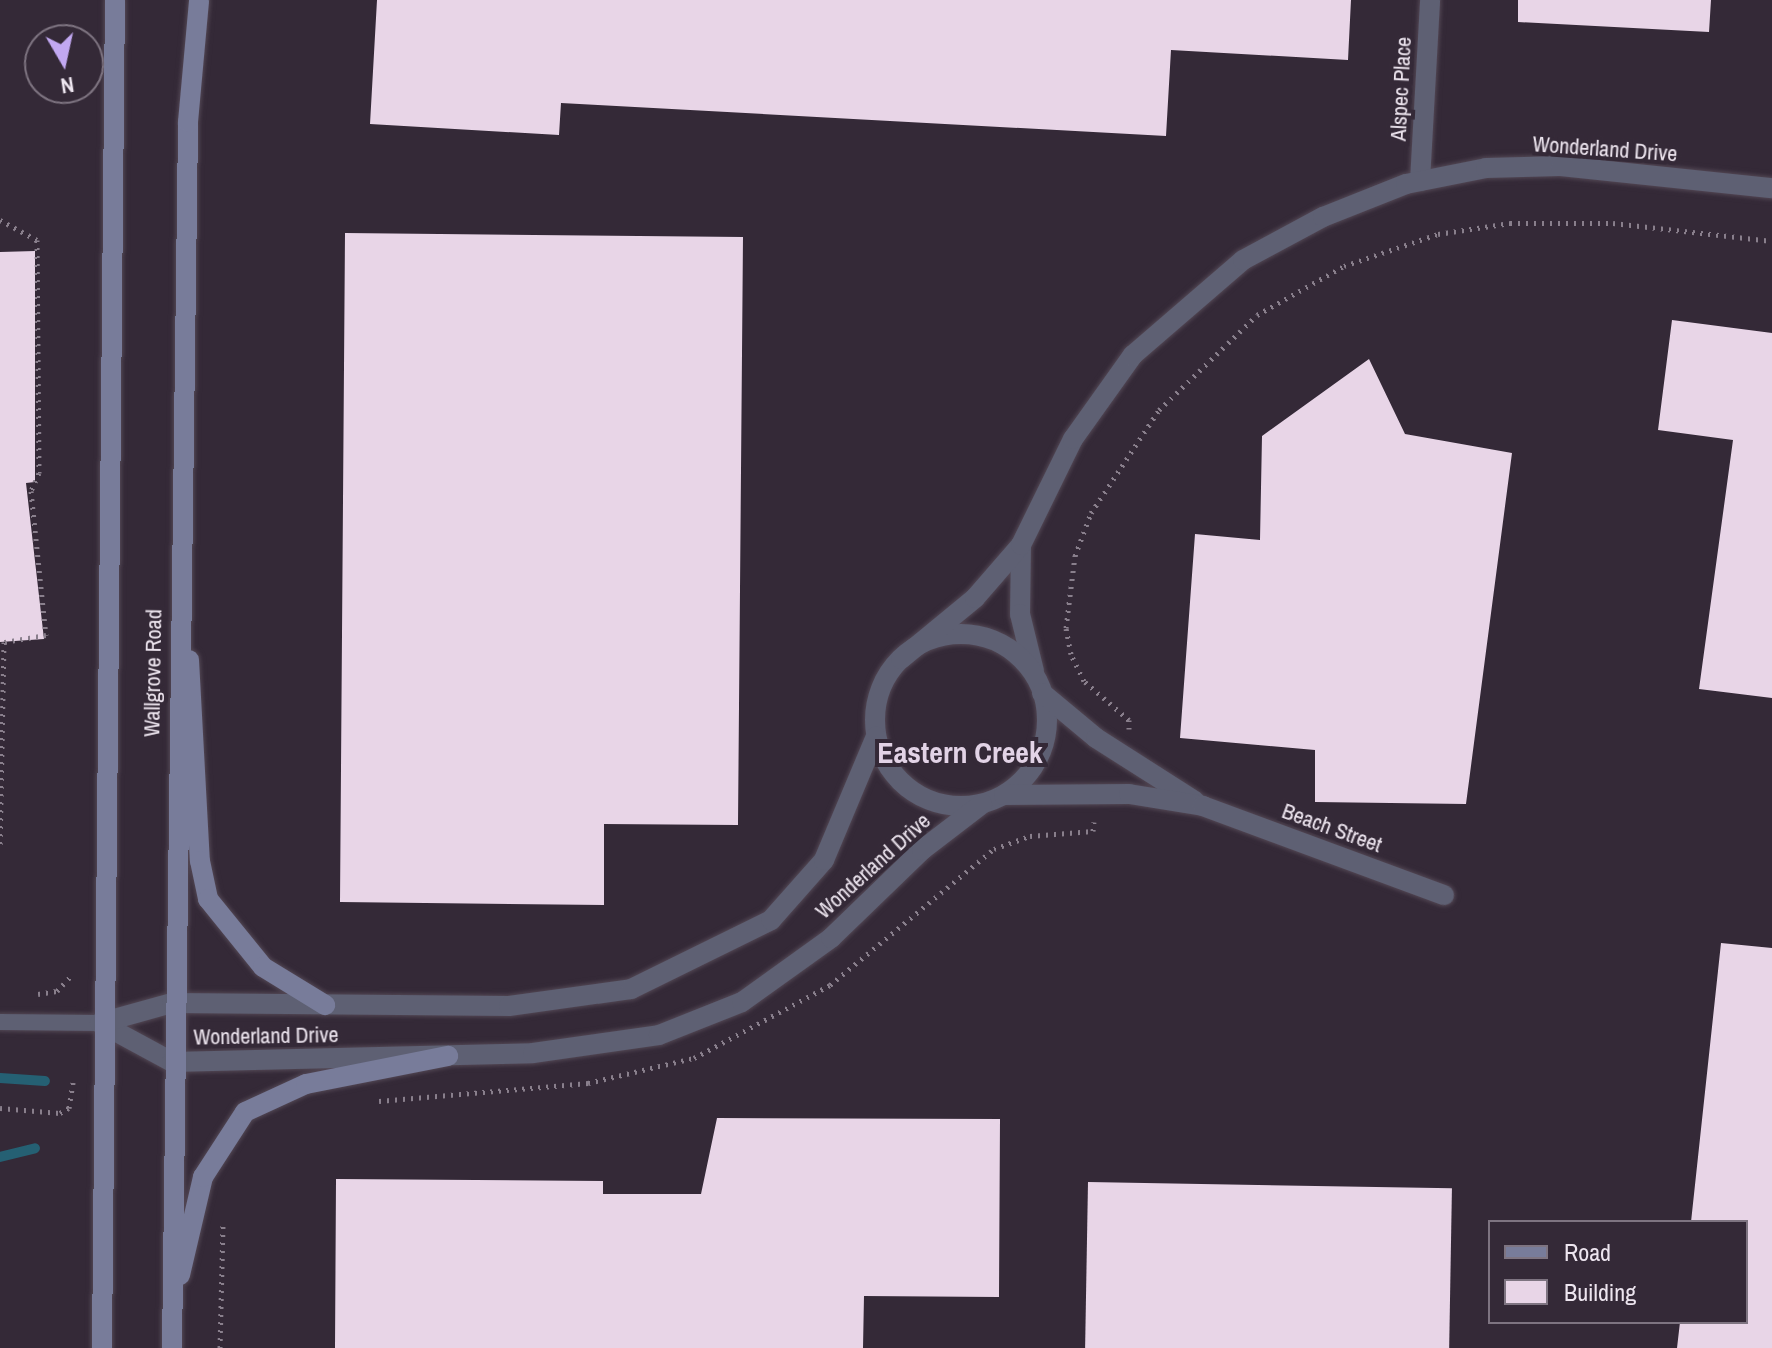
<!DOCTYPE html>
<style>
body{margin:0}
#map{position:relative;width:1772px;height:1348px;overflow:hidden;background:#342937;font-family:"Archivo Narrow",sans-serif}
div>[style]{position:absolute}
.stream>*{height:10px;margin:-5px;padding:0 5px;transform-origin:5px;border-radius:5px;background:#256073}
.building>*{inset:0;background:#e8d5e7;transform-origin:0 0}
.path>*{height:5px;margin-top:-2.5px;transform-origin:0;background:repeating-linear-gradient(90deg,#897f8c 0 2px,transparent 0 8px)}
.roads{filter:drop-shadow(0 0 2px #524754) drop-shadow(0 0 2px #524754)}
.lane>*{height:16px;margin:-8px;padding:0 8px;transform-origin:8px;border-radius:8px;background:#5e6073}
.street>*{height:20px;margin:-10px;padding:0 10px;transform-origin:10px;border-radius:10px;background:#5e6073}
.street>.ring{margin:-10px;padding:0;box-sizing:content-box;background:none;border:20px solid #5e6073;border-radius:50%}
.secondary>*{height:20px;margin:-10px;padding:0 10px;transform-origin:10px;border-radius:10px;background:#787c9a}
span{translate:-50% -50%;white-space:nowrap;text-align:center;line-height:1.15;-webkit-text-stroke:8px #342937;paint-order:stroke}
.street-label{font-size:22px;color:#ede5ef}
.district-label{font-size:30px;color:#e2d3e6;font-weight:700}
.legend{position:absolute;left:1488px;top:1220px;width:260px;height:104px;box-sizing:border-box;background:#342937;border:2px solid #7e7481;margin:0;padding:10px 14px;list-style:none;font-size:24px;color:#ede5ef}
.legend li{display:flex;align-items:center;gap:16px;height:40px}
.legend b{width:40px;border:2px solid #7e7481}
.north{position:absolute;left:24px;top:24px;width:80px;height:80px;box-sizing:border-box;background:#342937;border:2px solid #7e7481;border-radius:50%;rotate:171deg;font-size:22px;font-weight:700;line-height:32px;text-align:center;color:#ede5ef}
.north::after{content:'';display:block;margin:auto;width:28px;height:36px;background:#c2a8f2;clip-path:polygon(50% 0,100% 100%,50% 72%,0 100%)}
</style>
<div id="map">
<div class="stream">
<div style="left:0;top:1078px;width:45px;rotate:3.8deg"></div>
<div style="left:0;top:1157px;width:36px;rotate:-14deg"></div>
</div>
<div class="building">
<div style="clip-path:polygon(377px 0,1351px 0,1348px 60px,1171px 50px,1166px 136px,561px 103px,559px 135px,370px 124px)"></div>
<div style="clip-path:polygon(1518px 0,1711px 0,1709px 32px,1518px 22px)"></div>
<div style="clip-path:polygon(345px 233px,743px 237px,738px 825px,604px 824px,604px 905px,340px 902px)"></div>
<div style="clip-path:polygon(35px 251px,35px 482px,26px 483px,44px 639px,0 642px,0 252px)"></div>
<div style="clip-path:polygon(1672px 320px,1772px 333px,1772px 698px,1699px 689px,1733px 440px,1658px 430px)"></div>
<div style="clip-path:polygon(1369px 359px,1405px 434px,1512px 453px,1466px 804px,1315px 802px,1315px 750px,1180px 738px,1195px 534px,1260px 540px,1262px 436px)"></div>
<div style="clip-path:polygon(1721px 943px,1772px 948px,1772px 1348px,1677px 1348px,1680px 1322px,1746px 1322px,1746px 1222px,1691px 1222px)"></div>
<div style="clip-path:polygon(717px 1118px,1000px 1119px,999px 1297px,864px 1296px,863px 1348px,335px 1348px,336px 1179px,603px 1181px,603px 1194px,701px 1194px)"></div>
<div style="left:1088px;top:1182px;width:364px;height:166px;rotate:1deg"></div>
</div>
<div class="path">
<div style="left:0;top:220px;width:42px;rotate:28.4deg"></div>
<div style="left:37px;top:240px;width:233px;rotate:89.5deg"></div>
<div style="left:39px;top:473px;width:20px;rotate:114deg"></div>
<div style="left:31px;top:491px;width:145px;rotate:84.1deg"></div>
<div style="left:46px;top:635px;width:43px;rotate:170.5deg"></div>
<div style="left:4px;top:642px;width:205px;rotate:91.1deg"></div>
<div style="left:1129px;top:729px;width:9px;rotate:-90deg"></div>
<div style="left:1129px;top:720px;width:60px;rotate:-139.1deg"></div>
<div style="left:1084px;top:681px;width:30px;rotate:-116deg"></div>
<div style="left:1071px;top:654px;width:26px;rotate:-101deg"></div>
<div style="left:1066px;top:628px;width:73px;rotate:-82.9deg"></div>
<div style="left:1075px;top:556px;width:46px;rotate:-69.6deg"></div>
<div style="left:1091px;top:513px;width:123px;rotate:-56.6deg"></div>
<div style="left:1159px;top:410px;width:136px;rotate:-44.1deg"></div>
<div style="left:1257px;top:315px;width:100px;rotate:-29.4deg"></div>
<div style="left:1344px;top:266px;width:99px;rotate:-18.8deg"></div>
<div style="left:1438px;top:234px;width:73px;rotate:-8.7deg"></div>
<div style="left:1510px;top:223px;width:103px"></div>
<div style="left:1613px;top:223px;width:160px;rotate:6.5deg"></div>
<div style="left:38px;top:994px;width:19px;rotate:-9deg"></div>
<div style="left:57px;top:991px;width:21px;rotate:-47deg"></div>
<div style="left:379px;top:1101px;width:210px;rotate:-4.9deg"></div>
<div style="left:588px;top:1083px;width:109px;rotate:-13.3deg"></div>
<div style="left:694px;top:1058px;width:154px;rotate:-28.2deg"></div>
<div style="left:830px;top:985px;width:213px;rotate:-39.7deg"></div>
<div style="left:994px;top:849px;width:38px;rotate:-20deg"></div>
<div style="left:1030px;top:836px;width:63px;rotate:-4.5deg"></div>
<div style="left:1093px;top:831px;width:9px;rotate:-84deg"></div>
<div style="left:0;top:1108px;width:60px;rotate:4.8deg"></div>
<div style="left:60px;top:1113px;width:10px;rotate:-29deg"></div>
<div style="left:69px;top:1108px;width:26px;rotate:-81deg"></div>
<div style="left:220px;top:1348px;width:127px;rotate:-88.6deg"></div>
</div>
<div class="roads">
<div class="lane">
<div style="left:0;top:1022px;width:100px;rotate:0.6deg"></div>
</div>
<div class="street">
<div style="left:1420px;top:181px;width:181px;rotate:-86.8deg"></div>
<div style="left:1021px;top:545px;width:69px;rotate:90.8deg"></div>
<div style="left:1020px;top:614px;width:59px;rotate:76.2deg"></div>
<div class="ring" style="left:875px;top:634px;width:152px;height:152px"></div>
<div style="left:901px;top:659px;width:96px;rotate:-39.5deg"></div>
<div style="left:975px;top:598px;width:70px;rotate:-49deg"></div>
<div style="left:1021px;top:545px;width:118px;rotate:-63.9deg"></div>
<div style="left:1073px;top:439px;width:103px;rotate:-54.5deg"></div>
<div style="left:1133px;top:355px;width:145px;rotate:-40.8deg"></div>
<div style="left:1243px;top:260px;width:91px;rotate:-28.3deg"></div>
<div style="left:1323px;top:217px;width:89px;rotate:-21.7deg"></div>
<div style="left:1406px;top:184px;width:82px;rotate:-11.3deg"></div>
<div style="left:1486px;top:168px;width:75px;rotate:-1.5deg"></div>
<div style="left:1561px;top:166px;width:212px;rotate:6deg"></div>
<div style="left:1042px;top:693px;width:70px;rotate:39.8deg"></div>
<div style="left:1096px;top:738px;width:117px;rotate:32.5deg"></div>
<div style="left:1004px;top:795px;width:125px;rotate:-0.5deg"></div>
<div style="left:1129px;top:794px;width:75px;rotate:9.2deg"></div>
<div style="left:1203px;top:806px;width:257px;rotate:20.3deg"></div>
<div style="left:100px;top:1023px;width:82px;rotate:28.4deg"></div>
<div style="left:172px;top:1062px;width:361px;rotate:-1.4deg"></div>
<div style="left:533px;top:1053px;width:127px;rotate:-8.1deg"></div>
<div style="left:659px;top:1035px;width:89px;rotate:-21.7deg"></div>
<div style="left:742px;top:1002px;width:110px;rotate:-35.7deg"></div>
<div style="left:831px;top:938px;width:127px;rotate:-44deg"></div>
<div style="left:922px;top:850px;width:76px;rotate:-37.5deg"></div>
<div style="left:100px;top:1023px;width:75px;rotate:-15.5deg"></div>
<div style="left:172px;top:1003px;width:337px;rotate:0.5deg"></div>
<div style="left:509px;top:1006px;width:123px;rotate:-7.9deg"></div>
<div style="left:631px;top:989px;width:156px;rotate:-26.2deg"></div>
<div style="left:771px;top:920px;width:80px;rotate:-48.5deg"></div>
<div style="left:824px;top:860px;width:134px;rotate:-67.2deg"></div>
</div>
<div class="secondary">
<div style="left:189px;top:660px;width:201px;rotate:86.9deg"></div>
<div style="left:200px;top:861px;width:39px;rotate:78deg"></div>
<div style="left:208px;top:899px;width:87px;rotate:51deg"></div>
<div style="left:263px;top:967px;width:73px;rotate:31.5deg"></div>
<div style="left:180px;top:1275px;width:101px;rotate:-76.8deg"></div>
<div style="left:203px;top:1177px;width:77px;rotate:-57.1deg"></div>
<div style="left:245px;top:1112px;width:67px;rotate:-24.7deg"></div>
<div style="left:306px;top:1084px;width:145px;rotate:-11.2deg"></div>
<div style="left:102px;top:1348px;width:1348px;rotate:-89.45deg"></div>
<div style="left:172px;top:1348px;width:1226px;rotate:-89.25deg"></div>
<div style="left:188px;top:122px;width:122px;rotate:-84.8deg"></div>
</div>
</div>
<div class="street-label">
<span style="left:1401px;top:89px;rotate:-87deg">Alspec Place</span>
<span style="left:1605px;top:149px;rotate:4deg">Wonderland Drive</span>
<span style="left:153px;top:673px;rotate:-89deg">Wallgrove Road</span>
<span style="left:1332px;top:828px;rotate:20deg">Beach Street</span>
<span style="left:873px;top:866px;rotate:-42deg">Wonderland Drive</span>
<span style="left:266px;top:1036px;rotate:-1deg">Wonderland Drive</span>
</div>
<div class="district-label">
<span style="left:960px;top:752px">Eastern Creek</span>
</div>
<ul class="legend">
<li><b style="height:10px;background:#787c9a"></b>Road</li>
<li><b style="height:22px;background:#e8d5e7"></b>Building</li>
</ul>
<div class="north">N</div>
</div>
